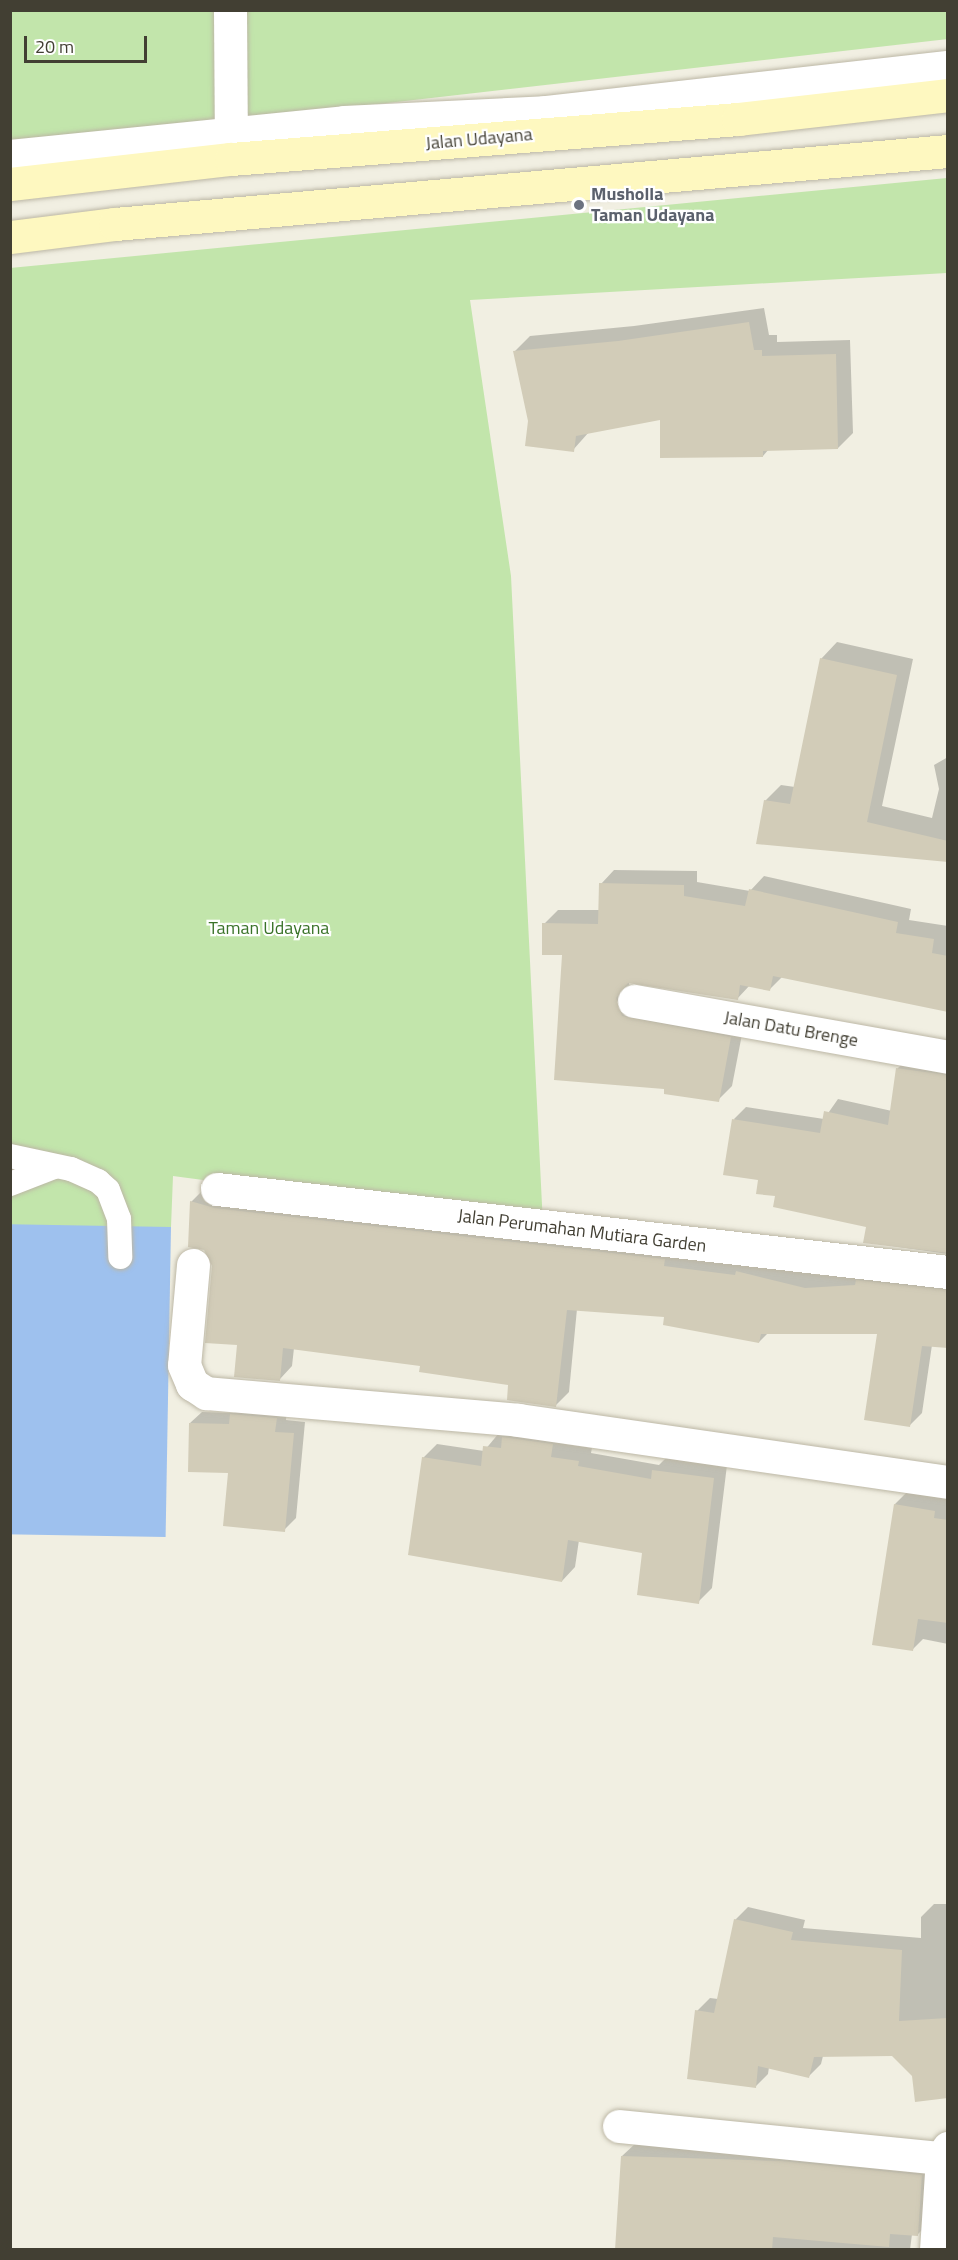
<!DOCTYPE html>
<style>
body{margin:0}
#map{position:relative;width:958px;height:2260px;overflow:hidden;background:#f1efe2;font-family:"Titillium Web",sans-serif}
div>[style]{position:absolute}
.green>*{inset:0;background:#c2e5ab}
.water>*{inset:0;background:#9ec1ee;transform-origin:0 0}
.shadow>*{inset:0;background:#0003}
.building>*{inset:0;background:#d2ccb8}
.roads{filter:drop-shadow(0 0 2px #bcb7a5) drop-shadow(0 0 2px #bcb7a5)}
.lane>*{height:24px;margin:-12px;padding:0 12px;transform-origin:12px;border-radius:12px;background:#fff}
.street>*{height:33px;margin:-16.5px;padding:0 16.5px;transform-origin:16.5px;border-radius:16.5px;background:#fff}
.secondary>*{height:33px;margin:-16.5px;padding:0 16.5px;transform-origin:16.5px;border-radius:16.5px;background:#fef8c0}
.dots>*{width:16px;height:16px;translate:-50% -50%;box-sizing:border-box;border:3px solid #fff;border-radius:50%}
span{translate:-50% -50%;white-space:nowrap;text-align:center;line-height:1.15;-webkit-text-stroke:4.5px #fff;paint-order:stroke}
.street-label{font-size:18px;color:#423f33}
.worship-label{font-size:18px;color:#5b616d;font-weight:700}
.left{translate:0 -50%;text-align:left}
.park-label{font-size:18px;color:#397228}
.frame{position:absolute;inset:0;border:12px solid #423f33;pointer-events:none}
.scale{position:absolute;left:24px;top:36px;width:123px;height:27px;box-sizing:border-box;border:3px solid #423f33;border-top:0;padding-left:8px;font-size:18px;line-height:21px;white-space:nowrap;color:#423f33;-webkit-text-stroke:4px #fff;paint-order:stroke}
</style>
<div id="map">
<div class="green">
<div style="clip-path:polygon(947px 10px,948px 39px,11px 146px,10px 11px)"></div>
<div style="clip-path:polygon(947px 178px,947px 273px,470px 300px,511px 576px,543px 1225px,173px 1176px,171px 1227px,11px 1229px,10px 268px)"></div>
</div>
<div class="water">
<div style="left:171px;top:1227px;width:310px;height:161px;rotate:91deg"></div>
</div>
<div class="shadow">
<div style="clip-path:polygon(764px 308px,769px 335px,777px 335px,777px 342px,850px 340px,853px 433px,838px 448px,769px 449px,763px 456px,661px 418px,589px 432px,573px 450px,529px 421px,515px 351px,530px 336px,634px 326px)"></div>
<div style="clip-path:polygon(837px 642px,913px 659px,882px 806px,932px 818px,939px 789px,934px 765px,948px 757px,948px 861px,765px 801px,781px 785px,795px 787px,821px 659px)"></div>
<div style="clip-path:polygon(614px 870px,697px 871px,697px 882px,750px 891px,764px 876px,911px 909px,909px 920px,948px 926px,948px 1010px,782px 977px,770px 989px,750px 985px,737px 999px,629px 982px,630px 994px,744px 1024px,732px 1086px,718px 1100px,666px 1088px,544px 924px,558px 910px,600px 910px,601px 884px)"></div>
<div style="clip-path:polygon(910px 1056px,948px 1061px,948px 1254px,864px 1242px,867px 1226px,776px 1194px,760px 1179px,734px 1119px,746px 1107px,824px 1119px,838px 1099px,892px 1111px,897px 1069px)"></div>
<div style="clip-path:polygon(204px 1189px,750px 1259px,819px 1275px,948px 1277px,948px 1346px,932px 1345px,922px 1413px,909px 1426px,878px 1332px,768px 1333px,759px 1342px,666px 1316px,577px 1309px,569px 1392px,556px 1405px,510px 1384px,422px 1365px,294px 1348px,292px 1366px,280px 1379px,239px 1344px,191px 1202px)"></div>
<div style="clip-path:polygon(244px 1403px,287px 1407px,286px 1420px,305px 1422px,296px 1518px,284px 1530px,190px 1423px,202px 1412px,234px 1413px)"></div>
<div style="clip-path:polygon(565px 1431px,564px 1444px,592px 1448px,591px 1453px,659px 1465px,667px 1457px,727px 1465px,712px 1588px,698px 1602px,644px 1552px,579px 1540px,575px 1567px,562px 1581px,423px 1458px,437px 1444px,484px 1451px,499px 1433px)"></div>
<div style="clip-path:polygon(907px 1492px,947px 1499px,948px 1506px,948px 1644px,923px 1639px,913px 1649px,895px 1504px)"></div>
<div style="clip-path:polygon(934px 1904px,948px 1904px,948px 2090px,892px 2055px,823px 2056px,821px 2064px,808px 2077px,769px 2067px,768px 2074px,755px 2087px,697px 2011px,710px 1998px,718px 1999px,735px 1920px,748px 1907px,805px 1920px,803px 1928px,921px 1938px,921px 1917px)"></div>
<div style="clip-path:polygon(636px 2143px,935px 2162px,931px 2221px,918px 2234px,912px 2234px,910px 2250px,616px 2250px,622px 2156px)"></div>
</div>
<div class="building">
<div style="clip-path:polygon(749px 322px,754px 350px,762px 350px,762px 356px,836px 354px,838px 449px,763px 451px,763px 457px,660px 458px,660px 420px,576px 436px,574px 452px,525px 446px,528px 421px,513px 351px,618px 341px)"></div>
<div style="clip-path:polygon(820px 658px,897px 675px,867px 822px,948px 841px,948px 862px,756px 844px,764px 800px,790px 804px)"></div>
<div style="clip-path:polygon(599px 883px,684px 885px,684px 896px,745px 906px,749px 889px,898px 922px,896px 933px,934px 939px,932px 953px,948px 956px,948px 1012px,773px 976px,770px 991px,740px 985px,738px 1000px,628px 983px,616px 998px,622px 1016px,731px 1037px,719px 1102px,664px 1094px,664px 1089px,554px 1080px,562px 955px,542px 955px,542px 923px,598px 924px)"></div>
<div style="clip-path:polygon(896px 1068px,948px 1075px,948px 1253px,863px 1243px,866px 1227px,773px 1207px,775px 1196px,756px 1194px,758px 1180px,723px 1175px,732px 1119px,820px 1133px,824px 1111px,888px 1125px)"></div>
<div style="clip-path:polygon(190px 1201px,215px 1208px,665px 1259px,664px 1266px,735px 1275px,736px 1271px,805px 1288px,855px 1285px,856px 1280px,948px 1290px,948px 1348px,922px 1346px,910px 1427px,864px 1420px,877px 1334px,761px 1334px,759px 1343px,663px 1325px,664px 1317px,567px 1310px,556px 1407px,507px 1400px,508px 1385px,419px 1372px,420px 1366px,283px 1348px,280px 1381px,234px 1377px,237px 1345px,205px 1343px,212px 1266px,204px 1250px,188px 1247px)"></div>
<div style="clip-path:polygon(230px 1414px,277px 1418px,275px 1432px,294px 1433px,285px 1532px,223px 1526px,228px 1473px,188px 1472px,189px 1423px,229px 1424px)"></div>
<div style="clip-path:polygon(502px 1437px,553px 1444px,551px 1457px,579px 1461px,578px 1466px,651px 1479px,652px 1470px,714px 1478px,699px 1604px,637px 1595px,642px 1553px,568px 1540px,562px 1582px,408px 1555px,422px 1457px,481px 1466px,483px 1446px,501px 1448px)"></div>
<div style="clip-path:polygon(894px 1504px,935px 1511px,934px 1518px,948px 1520px,948px 1623px,918px 1619px,913px 1651px,872px 1645px)"></div>
<div style="clip-path:polygon(734px 1919px,793px 1932px,791px 1940px,902px 1950px,899px 2021px,948px 2018px,948px 2098px,915px 2102px,912px 2076px,892px 2056px,814px 2057px,809px 2078px,758px 2066px,756px 2088px,687px 2079px,695px 2010px,714px 2013px)"></div>
<div style="clip-path:polygon(621px 2156px,782px 2161px,922px 2175px,918px 2236px,890px 2234px,889px 2247px,773px 2237px,772px 2250px,615px 2250px)"></div>
</div>
<div class="roads">
<div class="lane">
<div style="left:10px;top:1156px;width:62px;rotate:12deg"></div>
<div style="left:71px;top:1169px;width:30px;rotate:24deg"></div>
<div style="left:98px;top:1181px;width:13px;rotate:42deg"></div>
<div style="left:108px;top:1190px;width:31px;rotate:69deg"></div>
<div style="left:119px;top:1219px;width:38px;rotate:88deg"></div>
<div style="left:10px;top:1184px;width:47px;rotate:-21.1deg"></div>
</div>
<div class="street">
<div style="left:230px;top:10px;width:146px;rotate:89.6deg"></div>
<div style="left:10px;top:156px;width:336px;rotate:-5.8deg"></div>
<div style="left:344px;top:122px;width:201px;rotate:-2.8deg"></div>
<div style="left:545px;top:112px;width:406px;rotate:-6.4deg"></div>
<div style="left:634px;top:1001px;width:319px;rotate:10.1deg"></div>
<div style="left:217px;top:1189px;width:736px;rotate:6.48deg"></div>
<div style="left:193px;top:1265px;width:100px;rotate:95.1deg"></div>
<div style="left:184px;top:1365px;width:21px;rotate:67deg"></div>
<div style="left:192px;top:1384px;width:17px;rotate:33deg"></div>
<div style="left:206px;top:1393px;width:313px;rotate:4.9deg"></div>
<div style="left:518px;top:1420px;width:434px;rotate:8.2deg"></div>
<div style="left:619px;top:2126px;width:325px;rotate:5.7deg"></div>
<div style="left:936px;top:2250px;width:92px;rotate:-86.3deg"></div>
<div style="left:942px;top:2158px;width:12px;rotate:-59deg"></div>
</div>
<div class="secondary">
<div style="left:10px;top:184px;width:222px;rotate:-6.5deg"></div>
<div style="left:231px;top:159px;width:509px;rotate:-4.51deg"></div>
<div style="left:738px;top:119px;width:211px;rotate:-6.5deg"></div>
<div style="left:10px;top:237px;width:106px;rotate:-7.1deg"></div>
<div style="left:115px;top:224px;width:836px;rotate:-5.01deg"></div>
</div>
</div>
<div class="dots">
<div style="left:579px;top:205px;background:#6b7280"></div>
</div>
<div class="street-label">
<span style="left:479px;top:139px;rotate:-5deg">Jalan Udayana</span>
<span style="left:791px;top:1029px;rotate:10deg">Jalan Datu Brenge</span>
<span style="left:582px;top:1231px;rotate:7deg">Jalan Perumahan Mutiara Garden</span>
</div>
<div class="worship-label">
<span class="left" style="left:591px;top:205px">Musholla<br>Taman Udayana</span>
</div>
<div class="park-label">
<span style="left:269px;top:928px">Taman Udayana</span>
</div>
<div class="frame"></div>
<div class="scale">20 m</div>
</div>
